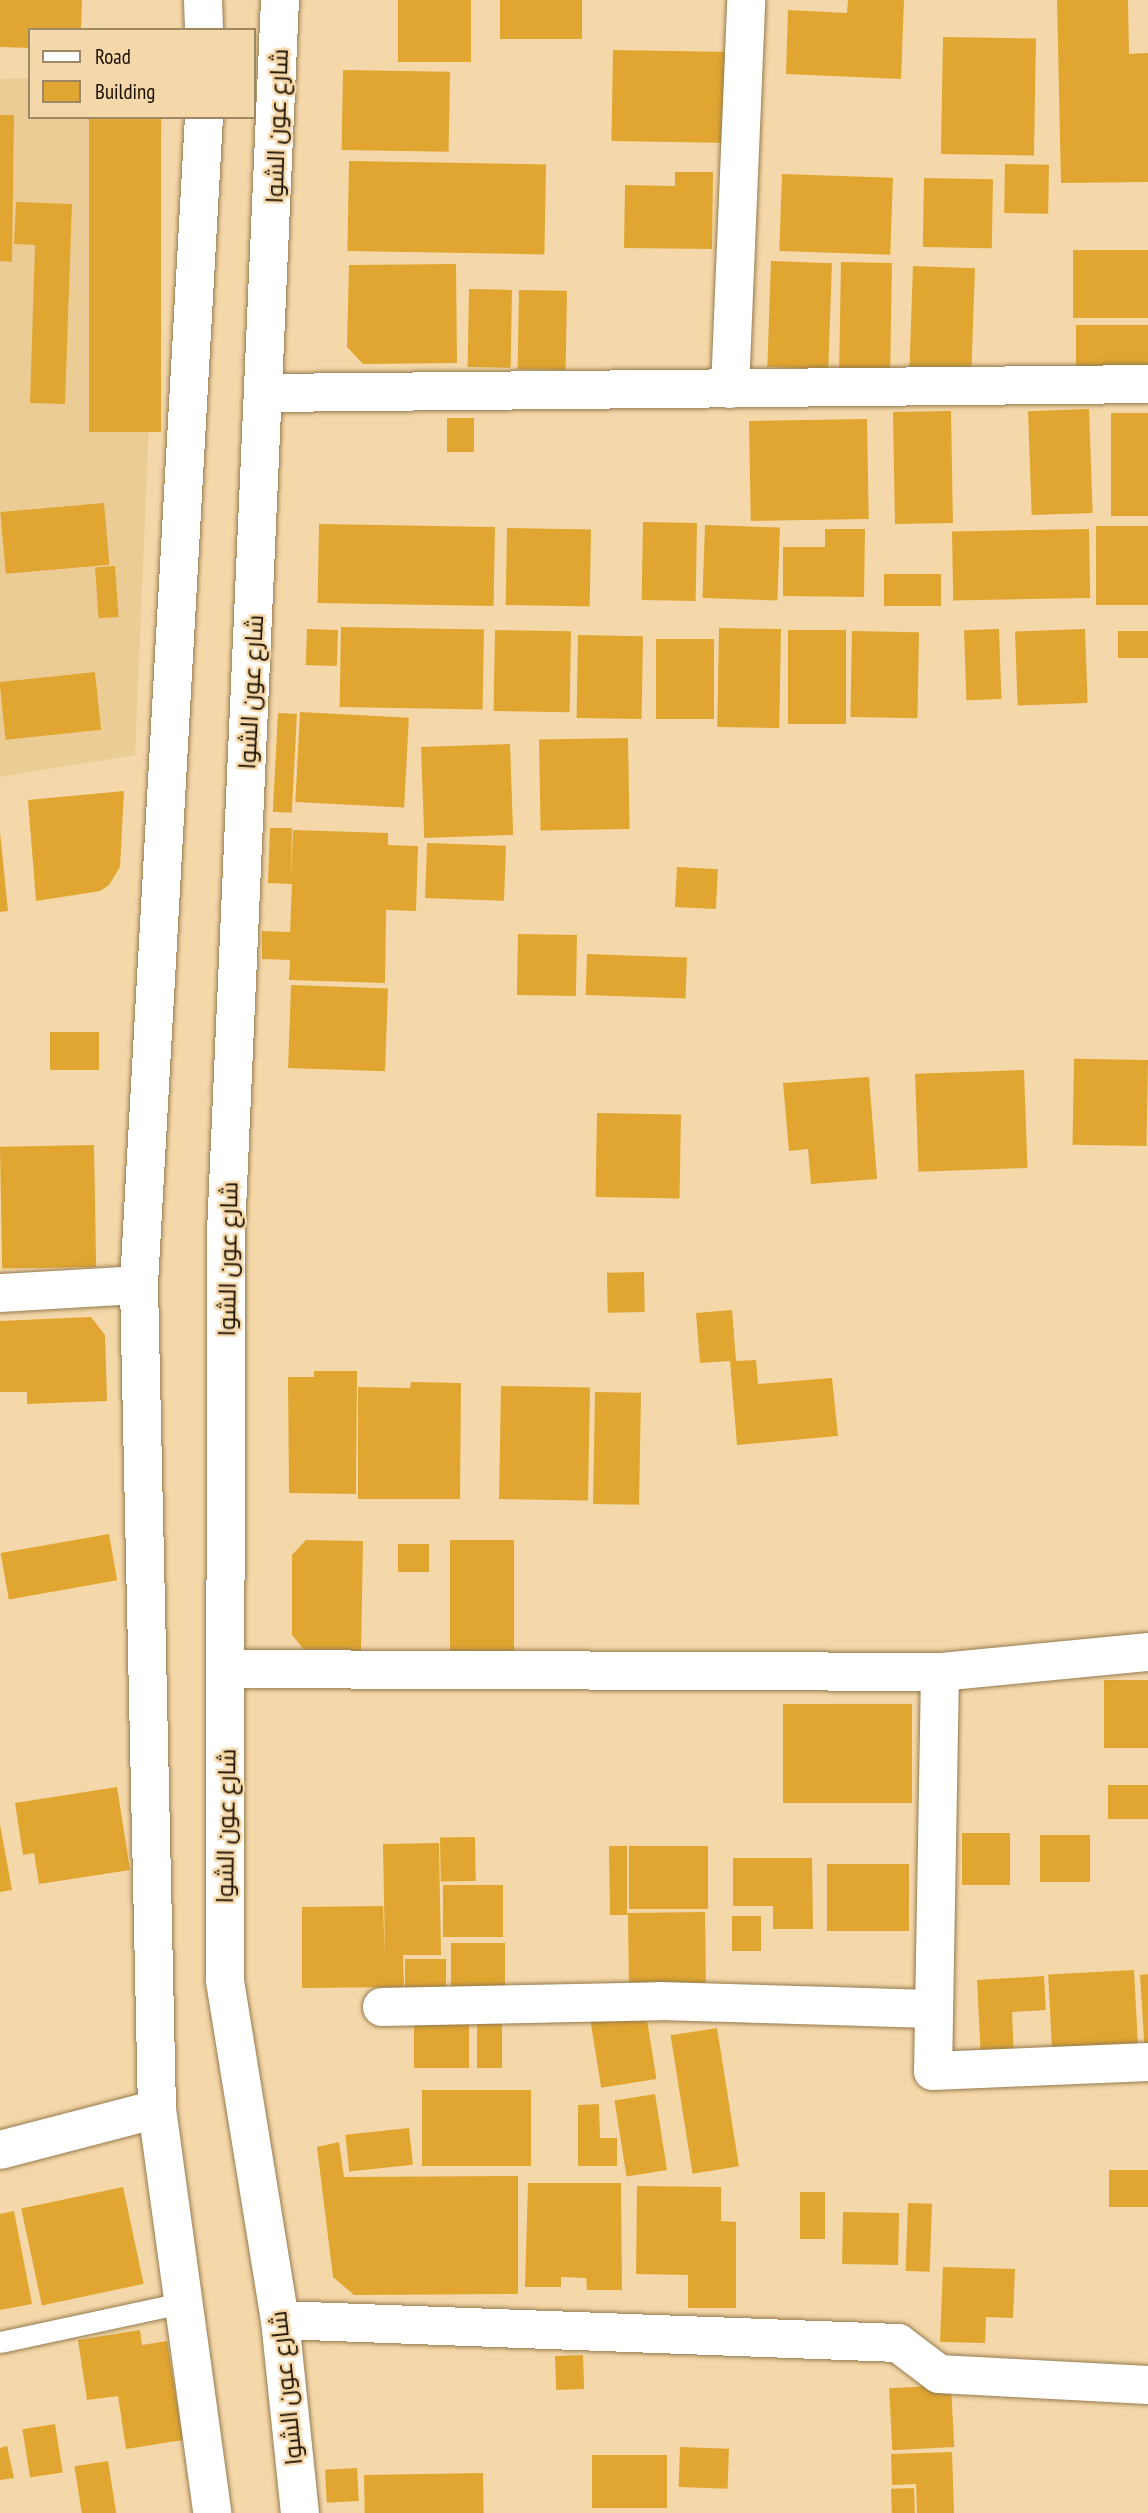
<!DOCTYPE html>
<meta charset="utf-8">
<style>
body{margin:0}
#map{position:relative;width:1148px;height:2513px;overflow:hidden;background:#f5d8a9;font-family:"PT Sans Narrow",Cairo,sans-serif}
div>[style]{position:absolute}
.built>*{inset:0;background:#eccc95}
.building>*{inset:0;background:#e0a631;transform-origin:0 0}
.roads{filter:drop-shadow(0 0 2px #957b4f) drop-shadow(0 0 2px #957b4f)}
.lane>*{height:21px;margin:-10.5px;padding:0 10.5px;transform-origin:10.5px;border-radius:10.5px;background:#fff}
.street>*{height:38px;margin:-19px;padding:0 19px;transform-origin:19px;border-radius:19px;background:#fff}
.secondary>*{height:38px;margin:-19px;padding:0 19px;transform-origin:19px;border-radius:19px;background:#fff}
span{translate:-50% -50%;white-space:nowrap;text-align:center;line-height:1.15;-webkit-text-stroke:5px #f5d8a9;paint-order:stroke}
.street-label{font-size:24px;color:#190f01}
.legend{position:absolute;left:28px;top:28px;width:228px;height:91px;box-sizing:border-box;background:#f5d8a9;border:2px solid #9d8866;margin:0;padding:9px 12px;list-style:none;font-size:21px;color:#190f01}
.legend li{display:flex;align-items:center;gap:14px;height:35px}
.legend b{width:35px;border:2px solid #9d8866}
</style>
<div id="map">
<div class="built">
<div style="clip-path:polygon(30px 78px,30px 117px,162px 117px,135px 755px,0 777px,0 79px)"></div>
</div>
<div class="building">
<div style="clip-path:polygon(0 0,82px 0,81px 30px,30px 30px,30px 48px,0 47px)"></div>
<div style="left:398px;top:0;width:73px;height:62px"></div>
<div style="left:500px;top:0;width:82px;height:39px"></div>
<div style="clip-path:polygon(848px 0,904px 0,901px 79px,786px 74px,788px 10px,847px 13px)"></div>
<div style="clip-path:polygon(1057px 0,1128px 0,1129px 54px,1148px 53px,1148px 182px,1061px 183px)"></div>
<div style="left:943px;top:37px;width:93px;height:117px;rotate:1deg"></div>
<div style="left:613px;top:50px;width:121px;height:91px;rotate:1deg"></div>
<div style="left:343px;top:70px;width:107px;height:80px;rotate:1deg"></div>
<div style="clip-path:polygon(0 115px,14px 115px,12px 262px,0 261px)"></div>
<div style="left:89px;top:117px;width:72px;height:315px"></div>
<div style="left:349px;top:161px;width:197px;height:90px;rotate:1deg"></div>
<div style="left:1005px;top:164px;width:44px;height:49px;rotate:1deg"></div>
<div style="clip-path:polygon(675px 172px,713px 172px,712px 249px,624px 248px,625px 185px,675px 186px)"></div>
<div style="left:782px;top:174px;width:111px;height:77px;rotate:2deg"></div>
<div style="left:924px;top:178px;width:69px;height:69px;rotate:1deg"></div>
<div style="clip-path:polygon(16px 202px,72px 204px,65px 404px,30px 403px,35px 245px,14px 244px)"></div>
<div style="left:1148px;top:250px;width:68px;height:75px;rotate:90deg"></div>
<div style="left:771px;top:261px;width:61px;height:106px;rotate:2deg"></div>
<div style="left:841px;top:262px;width:51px;height:106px;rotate:1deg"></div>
<div style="clip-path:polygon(456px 264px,457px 363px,363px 364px,347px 347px,349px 265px)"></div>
<div style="left:913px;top:266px;width:62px;height:105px;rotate:2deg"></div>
<div style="left:469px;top:289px;width:43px;height:78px;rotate:1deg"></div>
<div style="left:519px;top:290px;width:48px;height:79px;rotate:1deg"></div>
<div style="left:1148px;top:325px;width:41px;height:72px;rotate:90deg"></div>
<div style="left:1089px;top:409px;width:104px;height:61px;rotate:88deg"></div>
<div style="left:951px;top:411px;width:112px;height:58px;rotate:89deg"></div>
<div style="left:1148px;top:413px;width:103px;height:37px;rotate:90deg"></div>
<div style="left:447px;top:418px;width:27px;height:34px"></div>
<div style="left:867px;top:419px;width:100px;height:118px;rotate:89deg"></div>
<div style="left:104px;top:503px;width:62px;height:104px;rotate:85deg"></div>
<div style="left:643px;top:522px;width:54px;height:78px;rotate:1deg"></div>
<div style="left:319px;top:524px;width:176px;height:79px;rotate:1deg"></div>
<div style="left:705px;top:525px;width:75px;height:73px;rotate:2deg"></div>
<div style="left:1096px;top:526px;width:52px;height:79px"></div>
<div style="left:507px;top:528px;width:84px;height:77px;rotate:1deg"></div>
<div style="clip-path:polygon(825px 529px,865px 529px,864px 597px,783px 596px,783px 547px,825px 547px)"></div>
<div style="left:1089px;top:529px;width:69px;height:137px;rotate:89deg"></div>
<div style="left:115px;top:566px;width:51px;height:20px;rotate:86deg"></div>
<div style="left:884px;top:574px;width:57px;height:32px"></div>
<div style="left:341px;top:627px;width:143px;height:80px;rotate:1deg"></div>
<div style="left:719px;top:628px;width:62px;height:99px;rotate:1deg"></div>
<div style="left:307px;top:629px;width:31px;height:36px;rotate:2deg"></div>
<div style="left:999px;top:629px;width:70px;height:35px;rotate:88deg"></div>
<div style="left:1085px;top:629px;width:74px;height:70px;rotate:88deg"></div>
<div style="left:495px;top:630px;width:76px;height:81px;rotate:1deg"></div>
<div style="left:846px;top:630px;width:94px;height:58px;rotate:90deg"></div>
<div style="left:852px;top:631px;width:67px;height:86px;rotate:1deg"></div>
<div style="left:1118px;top:631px;width:30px;height:27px"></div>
<div style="left:578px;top:635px;width:65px;height:83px;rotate:1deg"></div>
<div style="left:656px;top:639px;width:58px;height:80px"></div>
<div style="left:95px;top:672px;width:58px;height:96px;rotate:84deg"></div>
<div style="left:300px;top:712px;width:109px;height:90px;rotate:3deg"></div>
<div style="left:278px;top:713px;width:19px;height:99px;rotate:3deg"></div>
<div style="left:628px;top:738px;width:91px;height:89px;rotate:89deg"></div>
<div style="left:510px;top:744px;width:91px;height:89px;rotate:88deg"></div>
<div style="clip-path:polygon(124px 791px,120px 867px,109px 885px,100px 891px,36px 901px,28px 800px)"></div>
<div style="clip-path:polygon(270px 828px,292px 828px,291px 881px,293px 830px,388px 833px,388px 845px,418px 846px,416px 911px,386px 910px,385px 983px,289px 980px,290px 960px,262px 959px,262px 931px,290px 932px,292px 884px,268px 883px)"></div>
<div style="clip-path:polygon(0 832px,8px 911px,0 912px)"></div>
<div style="left:427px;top:843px;width:79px;height:55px;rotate:2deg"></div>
<div style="left:677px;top:867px;width:41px;height:40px;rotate:3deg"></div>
<div style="left:518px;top:934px;width:59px;height:61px;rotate:1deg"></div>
<div style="left:587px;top:954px;width:100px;height:41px;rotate:2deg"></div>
<div style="left:291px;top:985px;width:97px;height:83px;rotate:2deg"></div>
<div style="left:50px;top:1032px;width:49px;height:38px"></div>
<div style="left:1148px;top:1060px;width:86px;height:74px;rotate:91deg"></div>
<div style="left:1024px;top:1070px;width:98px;height:109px;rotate:88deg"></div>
<div style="clip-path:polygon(869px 1077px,877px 1179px,811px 1184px,808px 1149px,789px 1151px,783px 1083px)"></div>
<div style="left:597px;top:1113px;width:84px;height:84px;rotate:1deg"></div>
<div style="left:94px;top:1145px;width:122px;height:94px;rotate:89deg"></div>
<div style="left:644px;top:1272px;width:40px;height:37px;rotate:89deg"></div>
<div style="clip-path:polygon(732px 1310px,736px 1361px,756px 1360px,758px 1384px,832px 1378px,838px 1436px,737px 1445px,730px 1361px,700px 1363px,696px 1313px)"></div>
<div style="clip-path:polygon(91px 1317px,105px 1335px,107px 1401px,27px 1404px,27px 1392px,0 1392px,0 1321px)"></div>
<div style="clip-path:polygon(314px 1371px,357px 1371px,356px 1494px,289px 1493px,288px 1377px,314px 1377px)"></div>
<div style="clip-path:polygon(411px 1382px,461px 1383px,460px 1499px,358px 1499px,358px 1387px,410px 1388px)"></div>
<div style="left:501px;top:1386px;width:89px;height:113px;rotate:1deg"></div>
<div style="left:595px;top:1392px;width:46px;height:112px;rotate:1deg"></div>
<div style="left:109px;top:1534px;width:47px;height:110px;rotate:80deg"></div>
<div style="clip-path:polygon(306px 1540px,363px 1541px,361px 1652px,305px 1651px,292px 1635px,292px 1555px)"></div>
<div style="left:450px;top:1540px;width:64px;height:116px"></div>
<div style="left:398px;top:1544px;width:31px;height:28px"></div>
<div style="left:1148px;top:1680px;width:68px;height:44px;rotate:90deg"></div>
<div style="left:783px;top:1704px;width:129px;height:99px"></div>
<div style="left:1148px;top:1785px;width:34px;height:40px;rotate:90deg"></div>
<div style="clip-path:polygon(117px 1787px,130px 1870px,39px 1884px,34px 1853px,23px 1855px,15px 1803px)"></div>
<div style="clip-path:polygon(0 1824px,12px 1890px,0 1892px)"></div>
<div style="left:962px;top:1833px;width:48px;height:52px"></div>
<div style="left:1040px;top:1835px;width:50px;height:47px"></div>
<div style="left:475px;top:1837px;width:44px;height:35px;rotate:89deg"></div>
<div style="clip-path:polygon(439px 1843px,441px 1955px,403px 1955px,404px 1987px,302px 1988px,302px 1907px,383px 1906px,385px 1956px,383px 1844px)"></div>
<div style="clip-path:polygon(609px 1846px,627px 1846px,627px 1913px,705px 1912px,706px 1993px,629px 1993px,628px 1915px,610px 1915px)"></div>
<div style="left:629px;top:1846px;width:79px;height:63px"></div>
<div style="clip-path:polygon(733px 1858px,812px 1858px,813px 1929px,773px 1929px,773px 1906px,733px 1906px)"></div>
<div style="left:827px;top:1864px;width:82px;height:67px"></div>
<div style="left:503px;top:1885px;width:52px;height:60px;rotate:90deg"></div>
<div style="left:732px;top:1916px;width:29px;height:35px"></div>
<div style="left:451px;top:1943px;width:54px;height:48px"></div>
<div style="left:446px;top:1959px;width:31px;height:41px;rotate:90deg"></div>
<div style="left:1134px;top:1970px;width:83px;height:86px;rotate:87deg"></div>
<div style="clip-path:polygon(1148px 1974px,1148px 2055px,1145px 2055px,1140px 1975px)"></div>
<div style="clip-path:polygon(1044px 1976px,1046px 2010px,1012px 2012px,1014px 2059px,981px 2060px,977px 1980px)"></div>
<div style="left:645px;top:2007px;width:73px;height:56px;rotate:81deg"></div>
<div style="left:414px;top:2020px;width:55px;height:48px"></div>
<div style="left:477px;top:2022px;width:25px;height:46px"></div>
<div style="left:717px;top:2028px;width:140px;height:47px;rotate:81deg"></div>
<div style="left:422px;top:2090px;width:109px;height:76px"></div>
<div style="left:655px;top:2094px;width:77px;height:41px;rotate:81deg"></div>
<div style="clip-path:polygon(599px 2104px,600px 2138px,617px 2138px,617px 2166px,578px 2166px,578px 2105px)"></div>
<div style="left:409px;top:2128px;width:37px;height:64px;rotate:84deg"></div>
<div style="clip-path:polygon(339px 2142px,344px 2177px,518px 2176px,518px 2294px,354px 2295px,333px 2277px,317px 2147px)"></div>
<div style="left:1148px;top:2170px;width:37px;height:39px;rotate:90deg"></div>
<div style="clip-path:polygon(528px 2183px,621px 2183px,622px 2290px,587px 2290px,586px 2278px,561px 2277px,561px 2287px,525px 2287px)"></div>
<div style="clip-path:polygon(637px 2186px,721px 2187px,721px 2221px,736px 2222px,736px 2308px,688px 2308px,688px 2275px,636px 2274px)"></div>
<div style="left:123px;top:2187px;width:99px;height:104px;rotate:78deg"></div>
<div style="left:800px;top:2192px;width:25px;height:47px"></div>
<div style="left:908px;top:2203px;width:24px;height:68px;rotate:2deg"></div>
<div style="clip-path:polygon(14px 2211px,32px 2304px,0 2310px,0 2214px)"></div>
<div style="left:843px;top:2212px;width:56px;height:52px;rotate:1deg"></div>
<div style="clip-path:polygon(943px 2267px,1015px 2269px,1013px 2318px,986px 2317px,985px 2343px,940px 2342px)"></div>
<div style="clip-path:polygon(140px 2330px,142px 2345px,167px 2341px,183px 2440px,126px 2449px,118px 2396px,87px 2400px,78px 2340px)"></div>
<div style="left:583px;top:2355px;width:34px;height:28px;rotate:88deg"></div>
<div style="left:951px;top:2385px;width:62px;height:62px;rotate:87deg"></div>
<div style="left:55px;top:2424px;width:49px;height:33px;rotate:81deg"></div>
<div style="clip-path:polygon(7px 2446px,14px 2478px,0 2480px,0 2448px)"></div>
<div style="left:680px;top:2447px;width:49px;height:40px;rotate:2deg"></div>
<div style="clip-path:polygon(952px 2452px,954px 2513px,917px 2513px,916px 2484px,892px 2485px,891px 2454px)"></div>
<div style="left:592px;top:2455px;width:75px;height:53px"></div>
<div style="left:108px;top:2461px;width:53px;height:34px;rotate:81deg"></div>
<div style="left:357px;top:2468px;width:33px;height:32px;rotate:87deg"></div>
<div style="left:483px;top:2473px;width:40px;height:119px;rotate:89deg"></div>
<div style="left:914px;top:2488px;width:25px;height:23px;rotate:88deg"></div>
</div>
<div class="roads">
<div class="lane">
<div style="left:0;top:2342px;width:186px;rotate:-12.1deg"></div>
</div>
<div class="street">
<div style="left:730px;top:389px;width:389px;rotate:-87.6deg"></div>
<div style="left:265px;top:393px;width:883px;rotate:-0.58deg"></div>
<div style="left:0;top:1293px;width:139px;rotate:-3.3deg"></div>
<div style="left:228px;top:1669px;width:712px;rotate:0.24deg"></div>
<div style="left:940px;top:1672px;width:209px;rotate:-5.5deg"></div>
<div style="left:940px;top:1672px;width:399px;rotate:91deg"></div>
<div style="left:933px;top:2071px;width:215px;rotate:-2.4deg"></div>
<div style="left:382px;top:2007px;width:278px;rotate:-1.2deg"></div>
<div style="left:660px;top:2001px;width:271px;rotate:1.7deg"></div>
<div style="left:0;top:2150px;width:162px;rotate:-14.6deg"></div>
<div style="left:280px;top:2320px;width:618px;rotate:2.13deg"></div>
<div style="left:898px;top:2343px;width:51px;rotate:37.1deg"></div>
<div style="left:939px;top:2374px;width:209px;rotate:3deg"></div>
</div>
<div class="secondary">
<div style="left:203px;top:0;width:30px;rotate:88deg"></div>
<div style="left:280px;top:0;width:1235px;rotate:92.51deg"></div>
<div style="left:226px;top:1234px;width:747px;rotate:90.08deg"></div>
<div style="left:225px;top:1981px;width:343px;rotate:80.8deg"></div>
<div style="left:280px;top:2320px;width:194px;rotate:84.1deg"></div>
<div style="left:204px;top:117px;width:1170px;rotate:93.19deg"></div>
<div style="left:139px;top:1285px;width:824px;rotate:88.75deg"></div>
<div style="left:157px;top:2109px;width:408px;rotate:82.2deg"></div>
</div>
</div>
<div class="street-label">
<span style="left:277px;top:126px;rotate:-88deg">شارع عون الشوا</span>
<span style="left:251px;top:692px;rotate:-87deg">شارع عون الشوا</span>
<span style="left:228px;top:1259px;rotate:-89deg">شارع عون الشوا</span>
<span style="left:226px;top:1826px;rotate:-89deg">شارع عون الشوا</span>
<span style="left:286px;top:2388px;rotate:-96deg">شارع عون الشوا</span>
</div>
<ul class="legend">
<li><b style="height:9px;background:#fff"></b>Road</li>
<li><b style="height:19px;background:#e0a631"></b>Building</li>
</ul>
</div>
